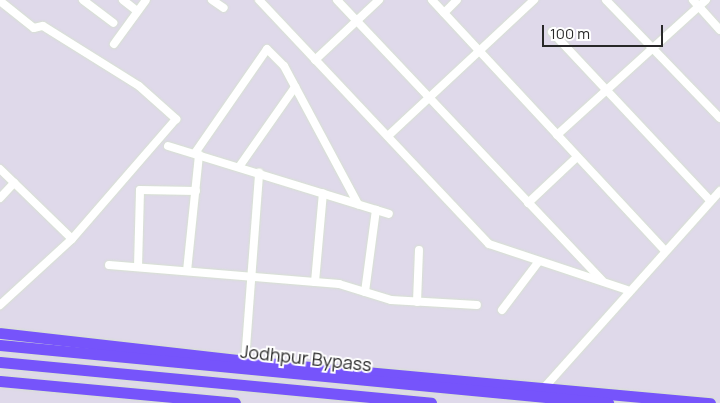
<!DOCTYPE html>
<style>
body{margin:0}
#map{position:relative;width:720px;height:403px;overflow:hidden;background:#dfd9ea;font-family:Manrope,sans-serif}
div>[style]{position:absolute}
.roads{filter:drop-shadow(0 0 1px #d6e1cf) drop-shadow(0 0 1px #d6e1cf)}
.minor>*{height:8px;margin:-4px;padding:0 4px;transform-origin:4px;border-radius:4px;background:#fff}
.highway>*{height:11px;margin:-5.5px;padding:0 5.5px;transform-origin:5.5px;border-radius:5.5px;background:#7654fb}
span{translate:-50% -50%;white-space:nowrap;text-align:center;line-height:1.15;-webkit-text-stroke:4px #fff;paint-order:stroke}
.street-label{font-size:18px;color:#282828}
.scale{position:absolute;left:542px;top:25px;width:121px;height:22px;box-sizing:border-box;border:2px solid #282828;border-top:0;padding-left:6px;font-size:15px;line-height:18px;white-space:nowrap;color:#282828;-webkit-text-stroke:4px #fff;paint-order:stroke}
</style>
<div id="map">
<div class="roads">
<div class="minor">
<div style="left:83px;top:0;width:38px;rotate:37deg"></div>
<div style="left:123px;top:0;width:18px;rotate:38deg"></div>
<div style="left:212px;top:0;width:14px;rotate:34deg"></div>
<div style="left:259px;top:0;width:335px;rotate:46.7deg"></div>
<div style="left:489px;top:244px;width:145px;rotate:18.4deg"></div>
<div style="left:337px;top:0;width:386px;rotate:46.6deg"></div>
<div style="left:432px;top:0;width:341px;rotate:47.1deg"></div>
<div style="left:606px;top:0;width:164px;rotate:46deg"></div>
<div style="left:693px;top:0;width:40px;rotate:48deg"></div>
<div style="left:0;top:1px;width:43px;rotate:38.5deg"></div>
<div style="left:34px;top:28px;width:9px;rotate:-13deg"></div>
<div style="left:43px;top:26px;width:113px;rotate:32deg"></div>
<div style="left:139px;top:86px;width:50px;rotate:41.7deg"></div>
<div style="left:176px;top:119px;width:159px;rotate:130.9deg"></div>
<div style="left:72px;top:239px;width:98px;rotate:137.5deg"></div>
<div style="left:444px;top:13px;width:18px;rotate:-45deg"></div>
<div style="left:552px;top:32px;width:231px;rotate:46.8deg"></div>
<div style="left:114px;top:44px;width:54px;rotate:-54deg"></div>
<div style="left:315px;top:60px;width:88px;rotate:-43.2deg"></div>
<div style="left:557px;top:135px;width:201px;rotate:-42.2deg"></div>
<div style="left:388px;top:136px;width:200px;rotate:-43deg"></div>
<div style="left:168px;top:146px;width:231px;rotate:17.1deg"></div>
<div style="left:195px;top:153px;width:126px;rotate:-55.3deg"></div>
<div style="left:267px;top:49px;width:24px;rotate:45deg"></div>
<div style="left:284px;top:66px;width:157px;rotate:61.8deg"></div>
<div style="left:239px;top:167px;width:98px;rotate:-55deg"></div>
<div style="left:0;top:169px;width:100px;rotate:44.2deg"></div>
<div style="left:0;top:198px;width:21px;rotate:-47deg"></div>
<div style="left:528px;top:203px;width:67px;rotate:-43.2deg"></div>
<div style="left:109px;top:265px;width:231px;rotate:4.7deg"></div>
<div style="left:339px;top:284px;width:54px;rotate:17.1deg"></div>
<div style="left:391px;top:300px;width:86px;rotate:3.3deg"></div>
<div style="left:138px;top:267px;width:77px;rotate:-88.5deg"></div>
<div style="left:140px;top:190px;width:56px;rotate:1deg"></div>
<div style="left:187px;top:271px;width:117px;rotate:-84.1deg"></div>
<div style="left:315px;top:282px;width:89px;rotate:-84.9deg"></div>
<div style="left:365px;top:292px;width:83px;rotate:-82.4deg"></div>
<div style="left:417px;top:302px;width:52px;rotate:-87.8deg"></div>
<div style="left:502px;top:310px;width:61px;rotate:-52.9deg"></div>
<div style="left:245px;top:361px;width:189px;rotate:-85.7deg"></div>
<div style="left:543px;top:389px;width:266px;rotate:-48.2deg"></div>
</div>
<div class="highway">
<div style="left:0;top:333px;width:247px;rotate:6.5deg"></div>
<div style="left:245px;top:361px;width:467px;rotate:5.2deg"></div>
<div style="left:0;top:345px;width:611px;rotate:5.45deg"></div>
<div style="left:0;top:362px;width:433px;rotate:5.4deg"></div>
<div style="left:0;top:381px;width:236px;rotate:5.3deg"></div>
</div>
</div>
<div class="street-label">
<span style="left:306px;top:358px;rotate:6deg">Jodhpur Bypass</span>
</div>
<div class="scale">100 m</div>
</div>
